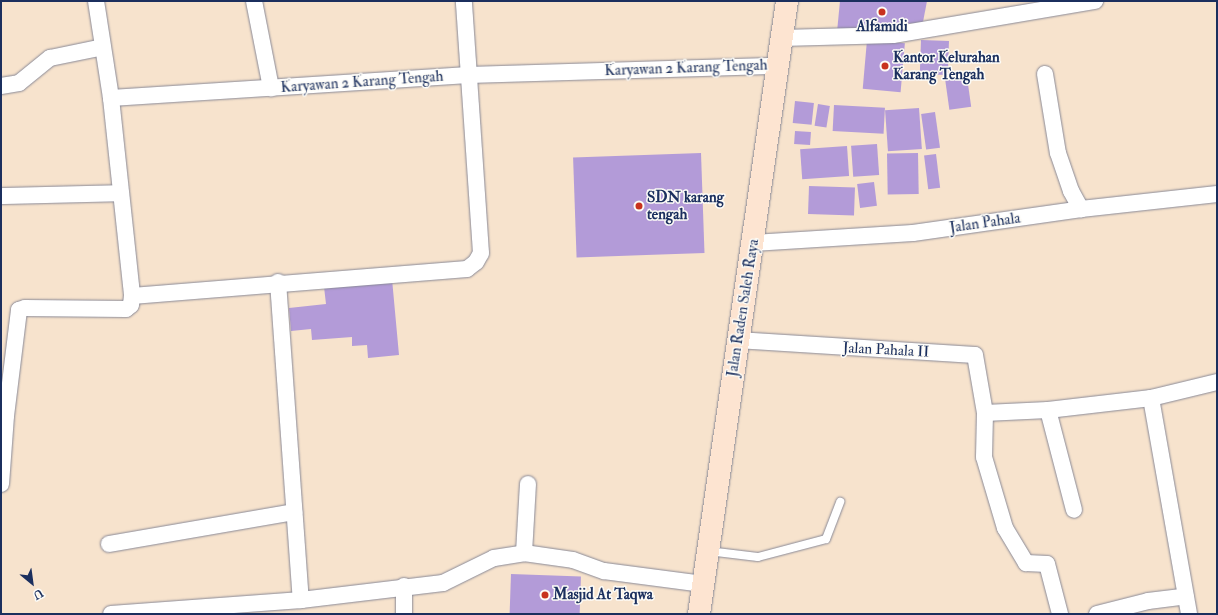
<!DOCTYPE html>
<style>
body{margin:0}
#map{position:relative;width:1218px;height:615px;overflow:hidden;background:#f7e3cd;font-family:"IM FELL Double Pica",serif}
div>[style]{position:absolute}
.building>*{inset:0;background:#b39bd8;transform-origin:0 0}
.roads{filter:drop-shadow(0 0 1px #898996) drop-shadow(0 0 1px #898996)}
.service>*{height:8px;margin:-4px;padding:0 4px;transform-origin:4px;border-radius:4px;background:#fff}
.minor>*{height:16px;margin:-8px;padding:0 8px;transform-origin:8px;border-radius:8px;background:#fff}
.secondary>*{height:22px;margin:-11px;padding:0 11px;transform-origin:11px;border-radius:11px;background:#fde4d1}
.dots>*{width:11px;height:11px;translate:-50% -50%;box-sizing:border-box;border:2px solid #fdfcf7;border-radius:50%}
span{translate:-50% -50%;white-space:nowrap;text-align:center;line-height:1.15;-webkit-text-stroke:3px #fdfcf7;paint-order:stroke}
.poi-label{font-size:15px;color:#1b2f5e;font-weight:700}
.left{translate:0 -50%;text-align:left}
.street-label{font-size:15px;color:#1b2f5e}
.frame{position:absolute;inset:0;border:2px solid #1b2f5e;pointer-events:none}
.north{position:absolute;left:12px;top:563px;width:40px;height:40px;-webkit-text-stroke:3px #fdfcf7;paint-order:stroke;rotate:151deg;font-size:11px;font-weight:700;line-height:16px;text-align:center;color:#1b2f5e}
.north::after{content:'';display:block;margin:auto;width:14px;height:18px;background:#1b2f5e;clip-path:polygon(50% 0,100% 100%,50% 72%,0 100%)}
</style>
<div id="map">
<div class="building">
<div style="clip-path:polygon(840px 1px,927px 1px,923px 22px,837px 32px)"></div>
<div style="left:867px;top:40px;width:38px;height:49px;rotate:5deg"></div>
<div style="left:921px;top:40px;width:28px;height:34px;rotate:2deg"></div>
<div style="left:967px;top:77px;width:30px;height:22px;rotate:82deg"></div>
<div style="left:795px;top:101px;width:19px;height:22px;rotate:6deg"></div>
<div style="left:818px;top:104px;width:12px;height:22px;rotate:9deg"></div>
<div style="left:834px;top:105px;width:51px;height:26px;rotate:3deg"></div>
<div style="left:919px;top:108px;width:41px;height:34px;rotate:86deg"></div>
<div style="left:935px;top:112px;width:36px;height:14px;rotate:82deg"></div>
<div style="left:795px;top:131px;width:16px;height:13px;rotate:4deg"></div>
<div style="left:877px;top:144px;width:31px;height:26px;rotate:86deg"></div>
<div style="left:847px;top:146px;width:30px;height:47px;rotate:86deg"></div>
<div style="left:701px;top:153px;width:100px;height:128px;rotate:88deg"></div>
<div style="left:918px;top:153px;width:41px;height:31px;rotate:89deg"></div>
<div style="left:936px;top:154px;width:34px;height:12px;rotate:83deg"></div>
<div style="left:874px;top:182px;width:24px;height:17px;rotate:83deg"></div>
<div style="left:809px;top:186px;width:46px;height:28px;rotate:2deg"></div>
<div style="clip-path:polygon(392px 279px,399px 355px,368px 358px,367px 345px,352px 346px,352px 337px,312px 340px,311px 329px,291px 331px,289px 308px,326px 304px,324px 287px)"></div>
<div style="left:511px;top:574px;width:70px;height:40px;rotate:2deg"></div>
</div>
<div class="roads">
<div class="service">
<div style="left:708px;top:551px;width:50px;rotate:6.8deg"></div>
<div style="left:758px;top:557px;width:70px;rotate:-14.8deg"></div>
<div style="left:826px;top:539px;width:40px;rotate:-69deg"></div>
</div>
<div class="minor">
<div style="left:96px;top:1px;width:98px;rotate:81.2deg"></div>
<div style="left:111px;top:98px;width:358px;rotate:-3.7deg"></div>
<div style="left:468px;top:75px;width:310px;rotate:-1.7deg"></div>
<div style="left:254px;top:1px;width:89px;rotate:78.9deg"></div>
<div style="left:782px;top:38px;width:111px;rotate:-1.5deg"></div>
<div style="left:893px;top:35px;width:205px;rotate:-9.6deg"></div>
<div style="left:1045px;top:74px;width:80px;rotate:80.7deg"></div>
<div style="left:1058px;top:153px;width:40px;rotate:71.1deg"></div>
<div style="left:1071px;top:191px;width:21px;rotate:61deg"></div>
<div style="left:1px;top:86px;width:18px;rotate:-9deg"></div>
<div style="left:19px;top:83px;width:40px;rotate:-39deg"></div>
<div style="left:50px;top:58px;width:54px;rotate:-11.7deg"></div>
<div style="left:111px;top:98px;width:199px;rotate:83.9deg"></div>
<div style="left:132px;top:296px;width:336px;rotate:-4.6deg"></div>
<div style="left:467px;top:269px;width:11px;rotate:-38deg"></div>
<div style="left:476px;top:262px;width:10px;rotate:-61deg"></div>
<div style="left:481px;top:253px;width:253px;rotate:-93.9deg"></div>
<div style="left:1px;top:196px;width:119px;rotate:-1.4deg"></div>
<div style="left:753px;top:243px;width:160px;rotate:-3.6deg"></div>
<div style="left:913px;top:233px;width:170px;rotate:-8.1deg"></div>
<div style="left:1081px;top:209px;width:137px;rotate:-6.3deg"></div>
<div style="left:278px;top:282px;width:319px;rotate:85.9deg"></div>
<div style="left:737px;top:340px;width:238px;rotate:3.6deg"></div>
<div style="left:975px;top:355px;width:59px;rotate:80.2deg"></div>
<div style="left:985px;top:413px;width:44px;rotate:91.3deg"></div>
<div style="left:984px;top:457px;width:74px;rotate:73.5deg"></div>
<div style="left:1005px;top:528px;width:41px;rotate:59deg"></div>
<div style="left:1026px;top:563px;width:21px;rotate:3deg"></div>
<div style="left:1047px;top:564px;width:52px;rotate:75.4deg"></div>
<div style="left:1151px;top:398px;width:219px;rotate:80deg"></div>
<div style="left:1048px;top:410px;width:103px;rotate:75.4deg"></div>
<div style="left:985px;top:413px;width:63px;rotate:-2.7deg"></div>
<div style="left:1048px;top:410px;width:104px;rotate:-6.6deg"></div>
<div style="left:1151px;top:398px;width:68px;rotate:-13.6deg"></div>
<div style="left:1px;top:484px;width:68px;rotate:-85.8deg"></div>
<div style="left:6px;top:416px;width:107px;rotate:-83deg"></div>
<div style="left:19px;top:310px;width:6px;rotate:-18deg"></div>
<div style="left:25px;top:308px;width:101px;rotate:0.6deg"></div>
<div style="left:126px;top:309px;width:6px;rotate:-39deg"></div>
<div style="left:131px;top:305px;width:9px;rotate:-84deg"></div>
<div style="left:109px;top:544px;width:188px;rotate:-9.8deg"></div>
<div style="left:524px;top:553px;width:69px;rotate:-86.7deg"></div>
<div style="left:404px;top:586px;width:28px;rotate:90deg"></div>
<div style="left:111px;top:614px;width:191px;rotate:-4.2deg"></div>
<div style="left:301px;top:600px;width:143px;rotate:-6.8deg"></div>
<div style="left:443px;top:583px;width:57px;rotate:-26.1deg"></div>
<div style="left:494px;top:558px;width:30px;rotate:-9deg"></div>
<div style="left:524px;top:553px;width:49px;rotate:8.1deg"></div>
<div style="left:573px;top:560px;width:33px;rotate:20deg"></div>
<div style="left:604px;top:571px;width:100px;rotate:7.5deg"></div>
<div style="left:1097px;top:614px;width:53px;rotate:-14.3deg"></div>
<div style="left:1148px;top:601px;width:38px;rotate:-7deg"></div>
</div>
<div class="secondary">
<div style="left:699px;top:614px;width:619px;rotate:-81.83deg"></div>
</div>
</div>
<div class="dots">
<div style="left:882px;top:12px;background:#c8321e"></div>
<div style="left:885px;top:66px;background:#c8321e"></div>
<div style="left:639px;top:206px;background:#c8321e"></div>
<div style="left:545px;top:595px;background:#c8321e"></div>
</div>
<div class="poi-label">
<span style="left:882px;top:27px">Alfamidi</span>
<span class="left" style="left:893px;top:66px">Kantor Kelurahan<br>Karang Tengah</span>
<span class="left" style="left:647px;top:206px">SDN karang<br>tengah</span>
<span class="left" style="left:553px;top:595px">Masjid At Taqwa</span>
</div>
<div class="street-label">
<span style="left:686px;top:68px;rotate:-2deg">Karyawan 2 Karang Tengah</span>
<span style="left:362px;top:82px;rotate:-4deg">Karyawan 2 Karang Tengah</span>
<span style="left:985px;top:223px;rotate:-8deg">Jalan Pahala</span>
<span style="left:743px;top:308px;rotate:-81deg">Jalan Raden Saleh Raya</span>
<span style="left:886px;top:350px;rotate:3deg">Jalan Pahala II</span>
</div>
<div class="frame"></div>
<div class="north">U</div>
</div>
